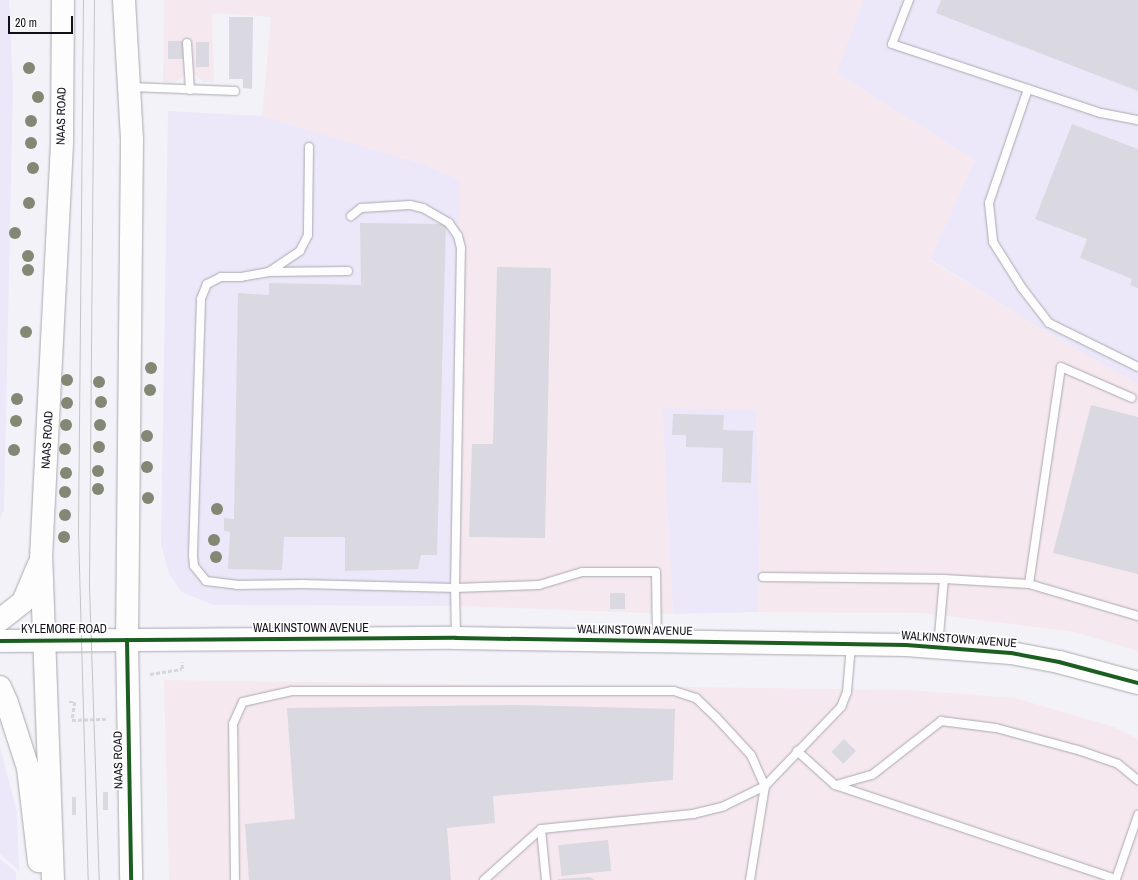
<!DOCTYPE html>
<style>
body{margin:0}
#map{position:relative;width:1138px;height:880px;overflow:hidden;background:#f3f2f8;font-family:"Archivo Narrow",sans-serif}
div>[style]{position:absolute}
.built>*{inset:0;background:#ece8f9}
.industrial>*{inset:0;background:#f6e8ef}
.building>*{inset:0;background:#dad8e1;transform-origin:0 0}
.path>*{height:2.5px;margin-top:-1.25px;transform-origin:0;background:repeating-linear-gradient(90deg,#d7d7d9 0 4px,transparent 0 6px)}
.roads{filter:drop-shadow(0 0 1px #aaa8b0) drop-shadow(0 0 1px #aaa8b0)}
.lane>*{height:8px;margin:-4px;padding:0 4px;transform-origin:4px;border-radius:4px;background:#fdfdfe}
.secondary>*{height:22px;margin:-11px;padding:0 11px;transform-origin:11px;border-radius:11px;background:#fdfdfe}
.tram>*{height:1px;margin:-0.5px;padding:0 0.5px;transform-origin:0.5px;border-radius:0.5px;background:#c4c4c6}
.cycleway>*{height:4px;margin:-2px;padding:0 2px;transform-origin:2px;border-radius:2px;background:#1b5e20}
.trees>*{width:12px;height:12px;margin:-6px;border-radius:50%;background:#828874}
span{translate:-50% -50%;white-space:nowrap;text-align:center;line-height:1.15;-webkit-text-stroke:3.5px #fefefe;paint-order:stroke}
.street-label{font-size:12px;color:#120e1a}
.scale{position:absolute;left:8px;top:16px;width:65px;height:18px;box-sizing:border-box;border:2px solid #120e1a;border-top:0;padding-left:5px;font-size:12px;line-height:14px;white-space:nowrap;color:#120e1a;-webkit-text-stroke:3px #fefefe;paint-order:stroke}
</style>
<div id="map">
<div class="built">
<div style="clip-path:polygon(0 0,9px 0,13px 86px,4px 510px,0 518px)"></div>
<div style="clip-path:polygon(863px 0,1138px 0,1138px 384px,1036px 326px,930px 259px,975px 160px,836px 73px)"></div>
<div style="clip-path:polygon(168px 111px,262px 116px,423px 164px,460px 180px,458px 606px,213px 605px,182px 592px,169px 574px,161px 544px)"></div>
<div style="clip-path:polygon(662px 407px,756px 410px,760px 535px,758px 612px,673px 614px)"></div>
<div style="clip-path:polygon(0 747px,17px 812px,19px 870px,0 854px)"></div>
<div style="clip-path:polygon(0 859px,16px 872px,16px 880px,0 880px)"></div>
</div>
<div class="industrial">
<div style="clip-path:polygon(164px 0,863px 0,836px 73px,975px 160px,930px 260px,1036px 326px,1138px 384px,1138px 651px,1075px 632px,924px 613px,758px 612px,760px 535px,756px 410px,662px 408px,673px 614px,458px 606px,460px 180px,423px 164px,262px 116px,271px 17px,212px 13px,214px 82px,203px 82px,196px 75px,183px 76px,176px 82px,163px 82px)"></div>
<div style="clip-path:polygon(164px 680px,909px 690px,1015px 698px,1114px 727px,1138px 739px,1138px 880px,169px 880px)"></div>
</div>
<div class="building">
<div style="clip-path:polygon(941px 0,1138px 0,1138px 91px,936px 13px)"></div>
<div style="clip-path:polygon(229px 17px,253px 17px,252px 89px,243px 88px,243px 79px,229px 79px)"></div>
<div style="left:168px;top:41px;width:15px;height:18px"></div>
<div style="left:196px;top:42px;width:13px;height:25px"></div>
<div style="clip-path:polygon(1072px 124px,1138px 149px,1138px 288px,1130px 285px,1132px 279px,1080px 258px,1087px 239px,1035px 219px)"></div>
<div style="clip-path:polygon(360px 223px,446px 224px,437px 555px,421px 555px,418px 569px,345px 571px,345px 537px,284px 537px,282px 570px,228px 569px,230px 532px,224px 531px,224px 518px,234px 519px,238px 293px,269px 295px,269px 283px,361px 285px)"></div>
<div style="clip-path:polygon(497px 267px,551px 268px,545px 538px,469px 537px,472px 444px,493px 444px)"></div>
<div style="clip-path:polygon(1091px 405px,1138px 417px,1138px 574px,1053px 553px)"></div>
<div style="clip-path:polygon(673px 414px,724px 415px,723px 430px,753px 431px,751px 483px,722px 482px,723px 448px,686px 447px,686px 435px,672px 435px)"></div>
<div style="left:610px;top:593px;width:15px;height:16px"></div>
<div style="clip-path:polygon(517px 705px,675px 709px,673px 780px,493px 796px,495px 823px,447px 828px,451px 880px,249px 880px,245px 824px,295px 819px,287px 708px)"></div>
<div style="left:844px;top:739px;width:17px;height:18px;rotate:45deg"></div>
<div style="left:103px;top:792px;width:5px;height:18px"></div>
<div style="left:72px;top:797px;width:4px;height:18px"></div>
<div style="left:608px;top:840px;width:31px;height:50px;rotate:84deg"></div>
<div style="clip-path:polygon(590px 877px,595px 880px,558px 880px,558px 879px)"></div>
</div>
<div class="path">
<div style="left:150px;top:674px;width:32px;rotate:-9deg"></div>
<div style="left:182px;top:669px;width:7px;rotate:-90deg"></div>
<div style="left:69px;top:702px;width:6px"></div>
<div style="left:75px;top:702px;width:18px;rotate:99deg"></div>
<div style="left:72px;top:720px;width:35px;rotate:-2deg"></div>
</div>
<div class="roads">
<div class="lane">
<div style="left:909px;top:0;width:47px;rotate:111.1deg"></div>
<div style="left:892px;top:44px;width:220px;rotate:18.3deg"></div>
<div style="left:1101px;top:113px;width:38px;rotate:11deg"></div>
<div style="left:187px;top:43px;width:47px;rotate:86.3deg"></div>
<div style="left:130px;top:87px;width:105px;rotate:2.2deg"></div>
<div style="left:1028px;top:89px;width:120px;rotate:108.9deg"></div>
<div style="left:989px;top:203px;width:39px;rotate:84deg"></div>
<div style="left:993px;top:242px;width:54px;rotate:57.8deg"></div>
<div style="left:1022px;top:288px;width:44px;rotate:52.4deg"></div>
<div style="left:1049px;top:323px;width:99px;rotate:26.3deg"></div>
<div style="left:309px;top:147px;width:88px;rotate:90.7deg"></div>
<div style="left:308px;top:235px;width:18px;rotate:117deg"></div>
<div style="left:300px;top:251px;width:37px;rotate:146deg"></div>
<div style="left:269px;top:272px;width:28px;rotate:170deg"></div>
<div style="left:241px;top:277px;width:20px;rotate:180deg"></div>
<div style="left:221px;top:277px;width:16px;rotate:153deg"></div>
<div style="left:207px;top:284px;width:16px;rotate:112deg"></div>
<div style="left:201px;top:299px;width:257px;rotate:91.8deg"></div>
<div style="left:193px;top:556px;width:10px;rotate:84deg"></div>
<div style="left:194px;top:566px;width:19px;rotate:51deg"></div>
<div style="left:206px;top:581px;width:31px;rotate:7deg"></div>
<div style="left:237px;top:585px;width:65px;rotate:-0.9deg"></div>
<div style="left:302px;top:584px;width:153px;rotate:1.5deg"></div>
<div style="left:455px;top:588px;width:340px;rotate:-89deg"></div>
<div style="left:461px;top:248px;width:12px;rotate:-104deg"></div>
<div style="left:458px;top:236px;width:16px;rotate:-125deg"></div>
<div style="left:449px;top:223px;width:30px;rotate:-150deg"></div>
<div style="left:423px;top:208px;width:13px;rotate:-167deg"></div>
<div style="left:410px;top:205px;width:49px;rotate:176.5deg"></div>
<div style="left:361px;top:208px;width:13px;rotate:141deg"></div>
<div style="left:269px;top:272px;width:79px;rotate:-0.7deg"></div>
<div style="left:763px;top:577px;width:181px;rotate:0.6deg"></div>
<div style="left:1029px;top:584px;width:219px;rotate:-81.6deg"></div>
<div style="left:1061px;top:367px;width:77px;rotate:23.6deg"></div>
<div style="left:456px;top:636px;width:48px;rotate:-91.2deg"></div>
<div style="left:455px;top:588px;width:84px;rotate:-2deg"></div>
<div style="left:539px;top:585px;width:45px;rotate:-16.8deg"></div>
<div style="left:582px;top:572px;width:74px"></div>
<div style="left:656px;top:572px;width:68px;rotate:89.2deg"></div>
<div style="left:938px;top:647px;width:68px;rotate:-85deg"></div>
<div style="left:944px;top:579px;width:85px;rotate:3.4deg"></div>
<div style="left:1029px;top:584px;width:114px;rotate:16.4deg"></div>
<div style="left:797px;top:751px;width:51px;rotate:41.8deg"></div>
<div style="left:835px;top:785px;width:296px;rotate:18.5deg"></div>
<div style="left:1116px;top:879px;width:68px;rotate:-71deg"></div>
<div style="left:836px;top:785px;width:37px;rotate:-16deg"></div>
<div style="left:872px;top:775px;width:88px;rotate:-38deg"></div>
<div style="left:941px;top:721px;width:55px;rotate:7.3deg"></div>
<div style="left:996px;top:728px;width:88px;rotate:15.1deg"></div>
<div style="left:1081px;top:751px;width:39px;rotate:19deg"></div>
<div style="left:1118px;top:764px;width:26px;rotate:39deg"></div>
<div style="left:541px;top:829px;width:51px;rotate:84.4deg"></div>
<div style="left:235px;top:880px;width:156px;rotate:-90.7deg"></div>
<div style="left:233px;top:724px;width:24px;rotate:-66deg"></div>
<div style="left:243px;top:702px;width:50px;rotate:-12.7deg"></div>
<div style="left:292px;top:691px;width:382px"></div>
<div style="left:674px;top:691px;width:23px;rotate:18deg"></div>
<div style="left:696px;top:698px;width:28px;rotate:44deg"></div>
<div style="left:716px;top:717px;width:52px;rotate:47.4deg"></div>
<div style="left:751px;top:755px;width:34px;rotate:66deg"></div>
<div style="left:765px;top:786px;width:95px;rotate:99.1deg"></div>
<div style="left:484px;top:880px;width:76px;rotate:-41.8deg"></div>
<div style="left:541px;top:829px;width:153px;rotate:-5.6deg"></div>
<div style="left:693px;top:814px;width:32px;rotate:-14deg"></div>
<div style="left:724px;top:806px;width:46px;rotate:-26deg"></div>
<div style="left:765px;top:786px;width:110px;rotate:-46.1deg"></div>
<div style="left:841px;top:707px;width:16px;rotate:-68deg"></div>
<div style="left:847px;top:692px;width:47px;rotate:-85.1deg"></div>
</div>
<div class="secondary">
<div style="left:124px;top:0;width:140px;rotate:86.7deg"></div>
<div style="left:132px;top:140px;width:500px;rotate:90.57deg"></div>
<div style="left:127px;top:640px;width:240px;rotate:89deg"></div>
<div style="left:0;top:620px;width:29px;rotate:-38deg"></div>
<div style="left:23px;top:602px;width:41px;rotate:-67.2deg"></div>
<div style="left:0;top:641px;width:456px;rotate:-0.4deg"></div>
<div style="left:456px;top:638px;width:450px;rotate:0.9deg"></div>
<div style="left:906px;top:645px;width:105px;rotate:4.4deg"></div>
<div style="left:1011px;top:653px;width:49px;rotate:10.6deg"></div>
<div style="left:1059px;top:662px;width:82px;rotate:14.9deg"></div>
<div style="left:0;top:687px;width:17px;rotate:66deg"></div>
<div style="left:7px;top:703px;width:68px;rotate:72.1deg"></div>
<div style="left:28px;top:768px;width:94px;rotate:83.3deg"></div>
<div style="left:53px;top:880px;width:322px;rotate:-92.1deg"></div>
<div style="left:41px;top:558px;width:418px;rotate:-87.1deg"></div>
<div style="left:62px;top:141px;width:141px;rotate:-89.6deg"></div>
</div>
</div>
<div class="tram">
<div style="left:83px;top:0;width:532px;rotate:90.54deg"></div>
<div style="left:78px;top:532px;width:348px;rotate:88.4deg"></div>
<div style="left:94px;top:0;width:586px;rotate:90.49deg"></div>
<div style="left:89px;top:586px;width:294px;rotate:88.1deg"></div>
</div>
<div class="cycleway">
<div style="left:127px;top:640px;width:240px;rotate:89deg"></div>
<div style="left:0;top:641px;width:456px;rotate:-0.4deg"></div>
<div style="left:456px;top:638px;width:450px;rotate:0.9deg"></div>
<div style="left:906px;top:645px;width:105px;rotate:4.4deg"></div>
<div style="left:1011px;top:653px;width:49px;rotate:10.6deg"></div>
<div style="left:1059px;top:662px;width:82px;rotate:14.9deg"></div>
</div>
<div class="trees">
<div style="left:29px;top:68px"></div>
<div style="left:38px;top:97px"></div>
<div style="left:31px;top:121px"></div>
<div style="left:31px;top:143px"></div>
<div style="left:33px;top:168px"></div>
<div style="left:29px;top:203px"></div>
<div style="left:15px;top:233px"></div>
<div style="left:28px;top:256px"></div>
<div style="left:28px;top:270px"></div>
<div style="left:26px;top:332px"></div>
<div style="left:151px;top:368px"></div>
<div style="left:67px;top:380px"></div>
<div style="left:99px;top:382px"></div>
<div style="left:150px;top:390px"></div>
<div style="left:17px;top:399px"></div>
<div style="left:101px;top:402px"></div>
<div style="left:67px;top:403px"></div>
<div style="left:16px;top:421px"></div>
<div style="left:66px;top:425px"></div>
<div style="left:100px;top:425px"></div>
<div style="left:147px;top:436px"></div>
<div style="left:99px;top:447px"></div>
<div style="left:65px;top:449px"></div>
<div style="left:14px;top:450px"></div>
<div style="left:147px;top:467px"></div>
<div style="left:98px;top:471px"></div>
<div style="left:66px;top:473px"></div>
<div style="left:98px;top:489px"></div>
<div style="left:65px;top:492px"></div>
<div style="left:148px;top:498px"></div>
<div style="left:217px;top:509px"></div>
<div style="left:65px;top:515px"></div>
<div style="left:64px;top:537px"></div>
<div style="left:214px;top:540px"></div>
<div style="left:216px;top:557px"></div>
</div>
<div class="street-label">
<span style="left:62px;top:116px;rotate:-89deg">NAAS ROAD</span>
<span style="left:48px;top:440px;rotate:-87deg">NAAS ROAD</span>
<span style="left:311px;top:629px">WALKINSTOWN AVENUE</span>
<span style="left:64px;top:630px">KYLEMORE ROAD</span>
<span style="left:635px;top:631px;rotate:1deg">WALKINSTOWN AVENUE</span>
<span style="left:959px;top:640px;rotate:4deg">WALKINSTOWN AVENUE</span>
<span style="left:119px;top:760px;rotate:-91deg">NAAS ROAD</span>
</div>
<div class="scale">20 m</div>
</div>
